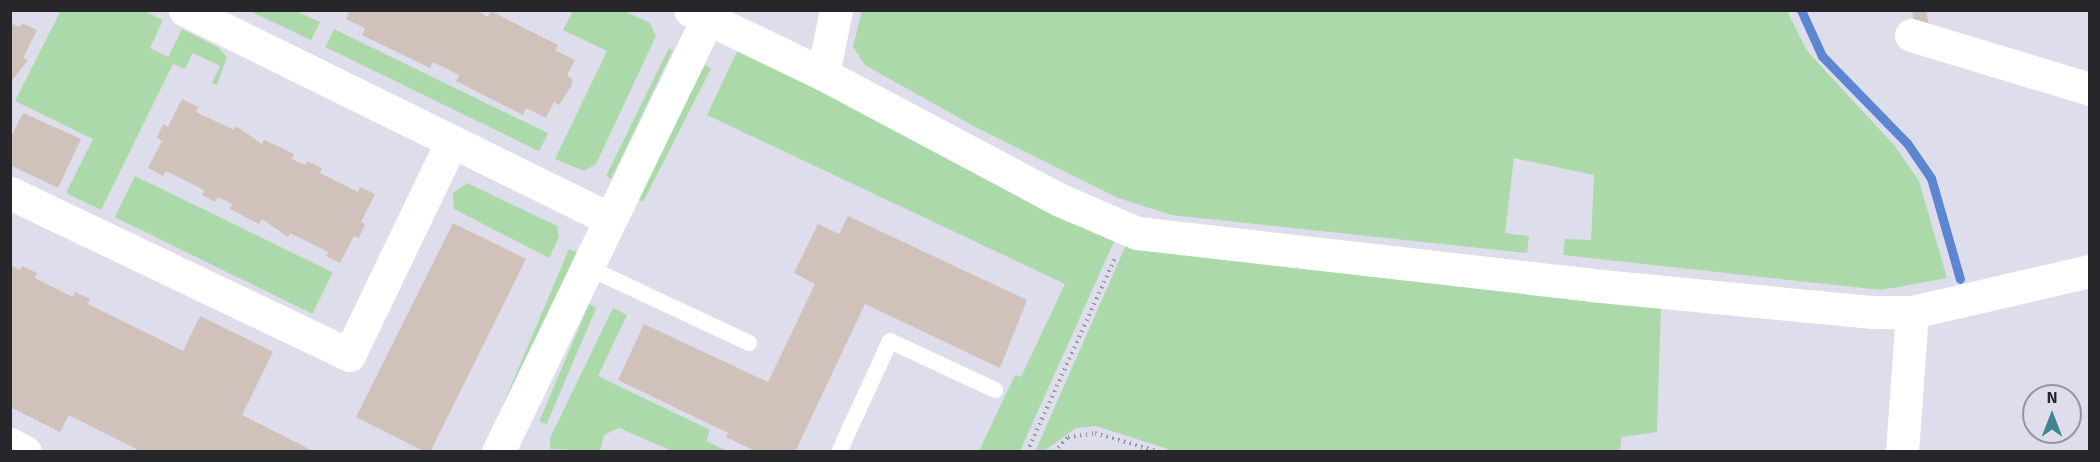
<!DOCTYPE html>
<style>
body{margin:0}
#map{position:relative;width:2100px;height:462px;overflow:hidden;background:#deddeb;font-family:Signika,sans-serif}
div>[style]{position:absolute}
.green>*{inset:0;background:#acd9aa;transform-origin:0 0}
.stream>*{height:9px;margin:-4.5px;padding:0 4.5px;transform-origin:4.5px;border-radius:4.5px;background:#5c86d2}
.building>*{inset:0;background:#d0c2bb}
.path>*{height:4px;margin-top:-2px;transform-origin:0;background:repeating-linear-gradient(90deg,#95949f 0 1.5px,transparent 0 6px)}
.service>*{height:16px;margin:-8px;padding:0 8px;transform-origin:8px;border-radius:8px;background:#fff}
.minor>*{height:33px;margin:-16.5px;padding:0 16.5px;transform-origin:16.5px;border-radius:16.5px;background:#fff}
span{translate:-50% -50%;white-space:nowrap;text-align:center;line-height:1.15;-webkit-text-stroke:5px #deddeb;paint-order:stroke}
.frame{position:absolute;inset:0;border:12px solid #27262b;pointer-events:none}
.north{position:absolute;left:2022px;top:384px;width:60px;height:60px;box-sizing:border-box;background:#deddeb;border:2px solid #95949e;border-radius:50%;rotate:0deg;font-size:16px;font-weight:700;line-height:24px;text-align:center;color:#27262b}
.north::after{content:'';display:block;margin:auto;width:21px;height:27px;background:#418494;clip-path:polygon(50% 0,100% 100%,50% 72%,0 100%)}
</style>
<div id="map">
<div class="green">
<div style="clip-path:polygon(61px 10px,144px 11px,163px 20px,150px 48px,168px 57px,182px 29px,219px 48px,227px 57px,217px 85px,212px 83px,220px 66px,193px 53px,185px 69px,173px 64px,101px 210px,66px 193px,93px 139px,15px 101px)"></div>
<div style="clip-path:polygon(862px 10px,1787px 11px,1807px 51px,1895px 146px,1919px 181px,1947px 278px,1881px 290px,1563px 255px,1565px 239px,1591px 240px,1594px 175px,1514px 158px,1505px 233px,1529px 236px,1527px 253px,1172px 215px,1118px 198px,977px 128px,865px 65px,853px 47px)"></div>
<div style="clip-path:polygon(250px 11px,296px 11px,320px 22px,311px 40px)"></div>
<div style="clip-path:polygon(573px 11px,624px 11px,650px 23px,656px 36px,596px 164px,584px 171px,555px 159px,607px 51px,563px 30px)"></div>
<div style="left:334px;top:29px;width:238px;height:20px;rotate:26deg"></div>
<div style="clip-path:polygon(741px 43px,1117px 235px,1020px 451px,979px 451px,1015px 375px,1021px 377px,1065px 284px,707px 115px)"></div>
<div style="clip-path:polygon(669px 48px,673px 50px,611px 179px,606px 176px)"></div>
<div style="left:705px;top:65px;width:7px;height:150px;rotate:27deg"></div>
<div style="left:135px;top:176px;width:220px;height:46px;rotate:26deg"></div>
<div style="clip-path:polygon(467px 183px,557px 226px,559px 237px,549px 258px,454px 209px,453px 193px)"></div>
<div style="clip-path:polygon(1129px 238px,1661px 305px,1657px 432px,1622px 437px,1620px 451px,1174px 451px,1096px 426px,1076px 428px,1044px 451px,1035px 452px)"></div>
<div style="left:569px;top:249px;width:8px;height:225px;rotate:23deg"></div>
<div style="left:589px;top:304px;width:8px;height:127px;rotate:23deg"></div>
<div style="clip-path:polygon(613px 308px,627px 315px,598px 376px,710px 430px,706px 441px,727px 451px,672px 451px,619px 428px,604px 435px,600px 451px,550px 449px,550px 438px)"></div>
</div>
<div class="stream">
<div style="left:1801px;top:10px;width:51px;rotate:65.5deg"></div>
<div style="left:1822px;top:56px;width:122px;rotate:45.7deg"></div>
<div style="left:1907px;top:143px;width:42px;rotate:55.6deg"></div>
<div style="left:1931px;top:178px;width:105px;rotate:74deg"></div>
</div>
<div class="building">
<div style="clip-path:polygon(350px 10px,476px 10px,488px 17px,491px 11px,558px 45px,555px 50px,575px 60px,567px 75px,572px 79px,572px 85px,559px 105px,554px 102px,546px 118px,526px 108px,523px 115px,456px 81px,459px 75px,433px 62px,430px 68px,362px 35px,365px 28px,346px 19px)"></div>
<div style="clip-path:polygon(1912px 10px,1926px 10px,1930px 30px,1916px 32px)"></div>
<div style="clip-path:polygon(10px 23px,20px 27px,22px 23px,37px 30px,23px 58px,28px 60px,10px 83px)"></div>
<div style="clip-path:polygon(182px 99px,198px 107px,196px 112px,234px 130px,236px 126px,262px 144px,264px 140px,294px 154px,292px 159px,305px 165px,307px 161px,322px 168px,320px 173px,358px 192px,360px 187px,375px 194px,361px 222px,365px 224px,359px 238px,354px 236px,340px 263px,326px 256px,328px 252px,290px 233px,288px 237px,262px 219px,259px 224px,230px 209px,232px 204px,218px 197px,215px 202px,202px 195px,204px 190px,166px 171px,163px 176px,148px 168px,162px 141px,157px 138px,163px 124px,168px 127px)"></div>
<div style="clip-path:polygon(23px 113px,81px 139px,58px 188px,10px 165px,10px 139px)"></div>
<div style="clip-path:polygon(848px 216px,1027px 300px,1000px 368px,865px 304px,795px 452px,757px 452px,726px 437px,728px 433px,618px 380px,644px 324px,768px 382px,815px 284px,794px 273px,818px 224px,839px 234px)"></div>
<div style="clip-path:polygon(453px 223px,526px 259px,430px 452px,425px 452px,356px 417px)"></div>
<div style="clip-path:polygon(10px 265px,20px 270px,22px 266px,37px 273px,35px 278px,73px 297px,75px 292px,90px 299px,88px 304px,183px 351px,200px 316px,273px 352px,242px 415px,315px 452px,142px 452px,69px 415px,60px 432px,10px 407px)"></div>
</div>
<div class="path">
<div style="left:1027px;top:452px;width:213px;rotate:-65.6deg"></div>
<div style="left:1054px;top:452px;width:21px;rotate:-47deg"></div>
<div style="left:1068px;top:437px;width:27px;rotate:-8deg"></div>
<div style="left:1095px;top:433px;width:68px;rotate:16.3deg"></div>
</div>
<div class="service">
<div style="left:587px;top:267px;width:179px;rotate:25.1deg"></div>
<div style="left:839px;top:452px;width:122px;rotate:-65.3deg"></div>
<div style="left:890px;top:341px;width:116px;rotate:25deg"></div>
</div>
<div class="minor">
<div style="left:185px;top:10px;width:474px;rotate:26.2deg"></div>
<div style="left:690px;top:10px;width:148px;rotate:25.7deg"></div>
<div style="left:823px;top:74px;width:268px;rotate:28deg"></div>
<div style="left:1060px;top:200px;width:84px;rotate:23.2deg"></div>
<div style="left:1137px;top:233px;width:457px;rotate:6.5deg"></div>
<div style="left:1591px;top:285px;width:283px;rotate:5.5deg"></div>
<div style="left:1873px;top:312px;width:39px"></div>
<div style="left:1912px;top:312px;width:183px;rotate:-13deg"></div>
<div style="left:1911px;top:35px;width:187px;rotate:16.8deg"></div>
<div style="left:823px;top:74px;width:65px;rotate:-78.5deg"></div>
<div style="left:10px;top:193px;width:376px;rotate:25.5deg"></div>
<div style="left:349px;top:355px;width:237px;rotate:-64.3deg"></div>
<div style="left:10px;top:444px;width:17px;rotate:28deg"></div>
<div style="left:498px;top:452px;width:481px;rotate:-64.2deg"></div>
<div style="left:1902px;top:452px;width:140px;rotate:-85.9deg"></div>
</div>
<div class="frame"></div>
<div class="north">N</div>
</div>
